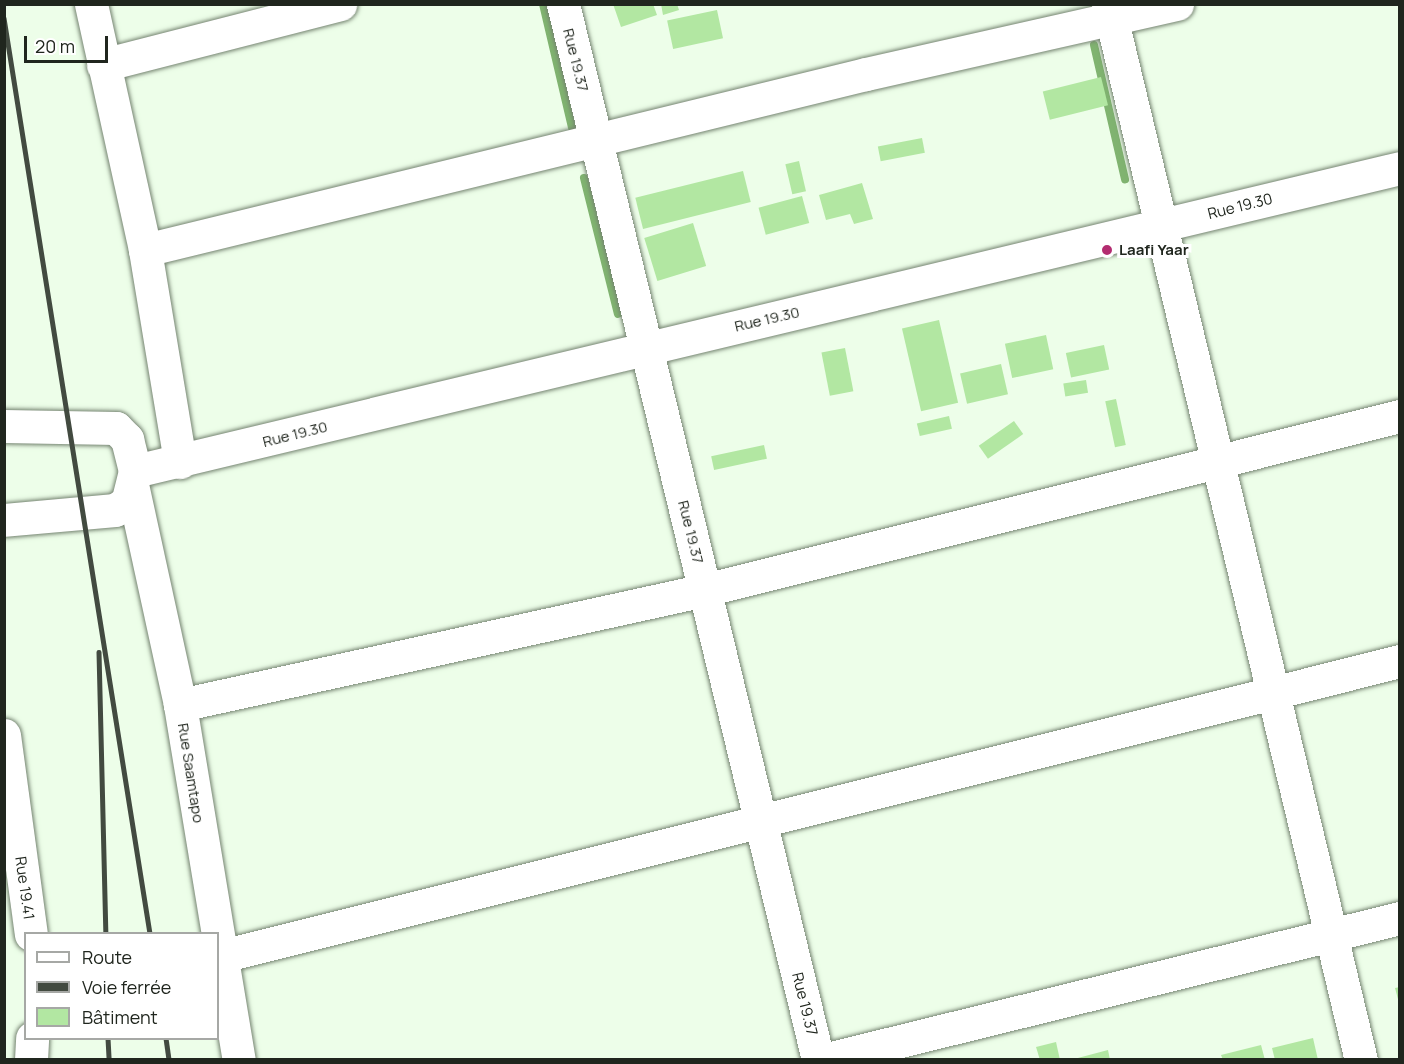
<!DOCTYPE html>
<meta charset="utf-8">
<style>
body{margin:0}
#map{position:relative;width:1404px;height:1064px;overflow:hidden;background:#edfee9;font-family:Manrope,sans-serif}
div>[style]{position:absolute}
.stream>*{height:8px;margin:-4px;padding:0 4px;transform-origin:4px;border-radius:4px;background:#80b370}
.building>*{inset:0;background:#b2e7a2;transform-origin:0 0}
.roads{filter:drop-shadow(0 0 2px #758471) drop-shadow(0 0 2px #758471)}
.minor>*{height:33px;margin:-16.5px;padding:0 16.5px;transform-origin:16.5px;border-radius:16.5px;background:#fff}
.major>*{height:33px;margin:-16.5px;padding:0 16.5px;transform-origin:16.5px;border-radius:16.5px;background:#fff}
.rail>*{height:4.5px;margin:-2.25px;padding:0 2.25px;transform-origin:2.25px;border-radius:2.25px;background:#424a40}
.dots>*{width:16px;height:16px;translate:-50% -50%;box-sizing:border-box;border:3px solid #fff;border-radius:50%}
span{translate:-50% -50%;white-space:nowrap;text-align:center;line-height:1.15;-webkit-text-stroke:6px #fff;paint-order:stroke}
.street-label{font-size:15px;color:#20261e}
.poi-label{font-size:15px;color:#20261e;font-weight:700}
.left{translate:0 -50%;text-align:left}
.frame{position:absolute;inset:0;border:6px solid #20261e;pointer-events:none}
.legend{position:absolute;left:24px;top:932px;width:195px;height:108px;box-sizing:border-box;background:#fff;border:2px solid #a6a8a5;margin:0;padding:8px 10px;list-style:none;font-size:18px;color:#20261e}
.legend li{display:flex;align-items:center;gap:12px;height:30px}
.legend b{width:30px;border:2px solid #a6a8a5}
.scale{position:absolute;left:24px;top:36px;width:84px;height:27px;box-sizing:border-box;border:3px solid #20261e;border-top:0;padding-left:8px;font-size:18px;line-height:21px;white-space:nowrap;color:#20261e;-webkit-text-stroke:4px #fff;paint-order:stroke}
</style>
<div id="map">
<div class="stream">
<div style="left:543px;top:4px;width:127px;rotate:76.8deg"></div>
<div style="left:1094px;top:45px;width:138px;rotate:77deg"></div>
<div style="left:584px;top:178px;width:140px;rotate:76deg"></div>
</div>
<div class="building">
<div style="clip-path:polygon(613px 4px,653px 4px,657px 15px,621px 27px)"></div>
<div style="clip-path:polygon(661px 4px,677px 4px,679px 10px,663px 15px)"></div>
<div style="left:717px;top:10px;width:29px;height:51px;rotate:78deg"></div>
<div style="left:1101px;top:77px;width:29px;height:60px;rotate:76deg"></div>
<div style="left:922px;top:138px;width:15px;height:45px;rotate:79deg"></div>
<div style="left:799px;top:161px;width:31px;height:14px;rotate:77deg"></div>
<div style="left:743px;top:171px;width:32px;height:111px;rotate:76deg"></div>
<div style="clip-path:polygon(862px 183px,873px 219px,854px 224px,850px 214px,826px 220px,819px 195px)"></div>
<div style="left:802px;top:196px;width:28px;height:45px;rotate:75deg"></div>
<div style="left:693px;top:223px;width:45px;height:51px;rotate:73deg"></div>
<div style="left:939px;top:320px;width:85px;height:38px;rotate:77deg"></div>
<div style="left:1046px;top:335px;width:35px;height:42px;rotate:78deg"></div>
<div style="left:1104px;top:345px;width:25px;height:39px;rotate:78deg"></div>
<div style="left:845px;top:348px;width:44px;height:24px;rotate:79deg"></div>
<div style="left:1001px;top:364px;width:31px;height:42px;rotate:77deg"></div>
<div style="left:1086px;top:380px;width:13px;height:23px;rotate:81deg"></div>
<div style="left:1116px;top:399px;width:47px;height:11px;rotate:78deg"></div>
<div style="left:949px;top:416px;width:13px;height:33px;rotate:77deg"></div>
<div style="left:1014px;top:421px;width:16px;height:43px;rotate:55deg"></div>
<div style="left:764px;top:445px;width:14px;height:54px;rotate:78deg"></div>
<div style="clip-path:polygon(1400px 987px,1400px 1003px,1399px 1003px,1395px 988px)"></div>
<div style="clip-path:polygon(1313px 1038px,1318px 1060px,1275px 1060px,1272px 1048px)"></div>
<div style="clip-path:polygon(1056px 1042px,1060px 1060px,1040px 1060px,1036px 1047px)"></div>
<div style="clip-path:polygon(1261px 1045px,1265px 1060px,1223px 1060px,1221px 1055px)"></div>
<div style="clip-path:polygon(1108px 1050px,1110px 1060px,1074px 1060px,1074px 1059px)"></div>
</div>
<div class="roads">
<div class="minor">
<div style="left:91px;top:4px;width:252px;rotate:77.6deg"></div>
<div style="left:145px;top:250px;width:215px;rotate:80.6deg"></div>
<div style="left:563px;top:4px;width:1086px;rotate:76.42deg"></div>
<div style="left:1108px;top:4px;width:1086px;rotate:76.53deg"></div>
<div style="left:103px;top:65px;width:245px;rotate:-14.4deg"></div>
<div style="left:145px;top:250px;width:742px;rotate:-13.72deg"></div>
<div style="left:866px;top:74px;width:319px;rotate:-12.7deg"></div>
<div style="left:135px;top:471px;width:1301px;rotate:-13.47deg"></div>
<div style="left:180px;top:705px;width:537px;rotate:-12.36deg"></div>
<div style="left:705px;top:590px;width:716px;rotate:-14.06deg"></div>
<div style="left:4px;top:735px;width:201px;rotate:82.3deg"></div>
<div style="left:222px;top:956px;width:1214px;rotate:-14.06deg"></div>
<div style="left:31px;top:1060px;width:22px;rotate:-87deg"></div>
<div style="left:823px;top:1060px;width:594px;rotate:-13.83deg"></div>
</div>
<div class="major">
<div style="left:4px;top:426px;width:112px;rotate:1deg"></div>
<div style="left:116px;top:428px;width:16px;rotate:45deg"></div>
<div style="left:127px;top:439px;width:33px;rotate:76deg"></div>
<div style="left:135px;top:471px;width:32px;rotate:104deg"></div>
<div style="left:127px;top:502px;width:14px;rotate:146deg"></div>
<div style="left:115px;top:510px;width:111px;rotate:174.9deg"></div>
<div style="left:133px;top:489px;width:221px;rotate:77.7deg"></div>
<div style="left:180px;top:705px;width:360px;rotate:80.6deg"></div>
</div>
</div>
<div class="rail">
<div style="left:4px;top:18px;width:928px;rotate:80.94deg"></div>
<div style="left:99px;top:652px;width:282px;rotate:88.6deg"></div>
<div style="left:108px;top:1038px;width:22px;rotate:87deg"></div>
<div style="left:166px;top:1038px;width:22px;rotate:82deg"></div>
</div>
<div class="dots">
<div style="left:1107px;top:250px;background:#b32c70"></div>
</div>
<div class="street-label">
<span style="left:576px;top:60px;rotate:76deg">Rue 19.37</span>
<span style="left:1240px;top:206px;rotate:-14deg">Rue 19.30</span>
<span style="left:767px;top:319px;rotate:-13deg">Rue 19.30</span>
<span style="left:295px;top:434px;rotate:-14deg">Rue 19.30</span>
<span style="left:691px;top:532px;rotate:76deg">Rue 19.37</span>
<span style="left:191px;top:773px;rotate:81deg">Rue Saamtapo</span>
<span style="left:25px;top:888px;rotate:82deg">Rue 19.41</span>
<span style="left:805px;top:1004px;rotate:76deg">Rue 19.37</span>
</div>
<div class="poi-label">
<span class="left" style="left:1119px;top:250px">Laafi Yaar</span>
</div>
<div class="frame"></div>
<ul class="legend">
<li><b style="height:8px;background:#fff"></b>Route</li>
<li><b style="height:8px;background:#424a40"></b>Voie ferrée</li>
<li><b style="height:16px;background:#b2e7a2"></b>Bâtiment</li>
</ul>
<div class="scale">20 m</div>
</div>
